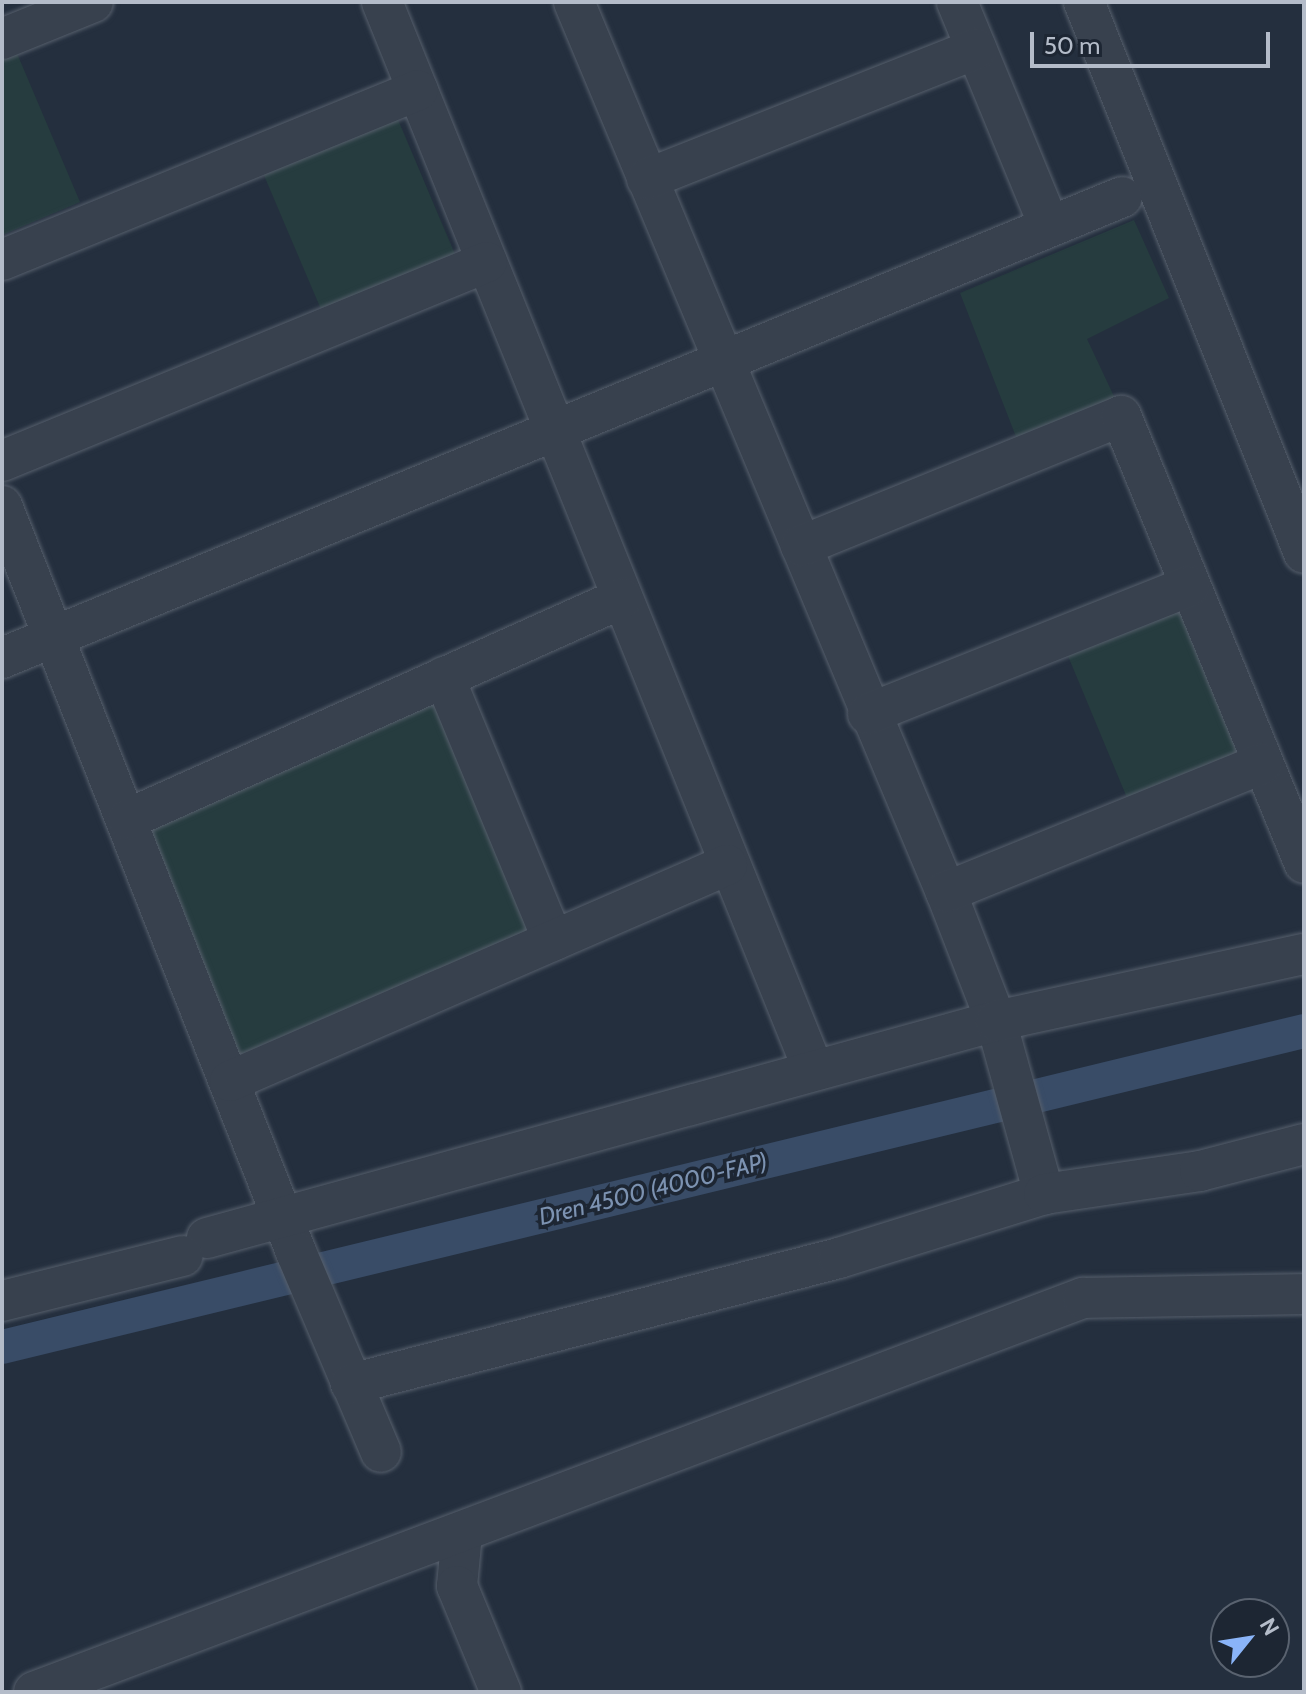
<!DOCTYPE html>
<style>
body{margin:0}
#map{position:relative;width:1306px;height:1694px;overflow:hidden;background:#242f3e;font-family:Cabin,sans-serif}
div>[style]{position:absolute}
.green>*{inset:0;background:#263c3f;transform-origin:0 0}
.canal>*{height:34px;margin:-17px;padding:0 17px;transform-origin:17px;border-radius:17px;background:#394c67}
.roads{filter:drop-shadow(0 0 2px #565f6c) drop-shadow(0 0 2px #565f6c)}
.minor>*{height:40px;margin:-20px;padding:0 20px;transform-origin:20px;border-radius:20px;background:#38414e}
span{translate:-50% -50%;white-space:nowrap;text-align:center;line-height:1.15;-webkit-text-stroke:7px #1d2633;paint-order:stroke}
.water-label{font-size:24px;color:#7c92b1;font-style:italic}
.frame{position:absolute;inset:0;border:4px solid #b4bcc9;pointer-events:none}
.north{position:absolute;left:1210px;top:1598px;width:80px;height:80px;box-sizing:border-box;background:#1d2633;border:2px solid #59626f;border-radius:50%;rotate:60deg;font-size:22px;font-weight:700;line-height:32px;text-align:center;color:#b4bcc9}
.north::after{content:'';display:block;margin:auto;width:28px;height:36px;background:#8ab4f8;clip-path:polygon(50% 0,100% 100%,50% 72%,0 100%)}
.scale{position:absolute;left:1030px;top:32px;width:240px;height:36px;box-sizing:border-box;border:4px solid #b4bcc9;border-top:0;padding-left:10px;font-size:24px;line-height:28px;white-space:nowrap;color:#b4bcc9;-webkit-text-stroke:6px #1d2633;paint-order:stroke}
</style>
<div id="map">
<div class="green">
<div style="clip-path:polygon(16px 51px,80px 202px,2px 235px,2px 57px)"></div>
<div style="left:393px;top:108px;width:164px;height:145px;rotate:67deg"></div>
<div style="clip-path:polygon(1134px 220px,1169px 298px,1087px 339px,1119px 407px,1020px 447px,960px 293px)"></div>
<div style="clip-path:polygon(1178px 612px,1186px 613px,1243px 752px,1130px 805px,1068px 656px)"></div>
<div style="left:438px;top:701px;width:248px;height:322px;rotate:67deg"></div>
</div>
<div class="canal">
<div style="left:2px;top:1347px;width:1340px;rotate:-13.64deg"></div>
</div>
<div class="roads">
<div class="minor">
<div style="left:382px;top:2px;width:1151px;rotate:68deg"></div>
<div style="left:574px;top:2px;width:965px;rotate:67.32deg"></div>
<div style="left:946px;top:892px;width:138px;rotate:68.8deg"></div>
<div style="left:996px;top:1021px;width:180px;rotate:74.5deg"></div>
<div style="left:957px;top:2px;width:241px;rotate:67.6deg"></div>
<div style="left:1084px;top:2px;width:593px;rotate:68.23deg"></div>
<div style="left:2px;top:39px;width:98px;rotate:-22.1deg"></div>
<div style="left:647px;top:179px;width:354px;rotate:-21.6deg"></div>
<div style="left:2px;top:260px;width:449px;rotate:-22.2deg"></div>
<div style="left:2px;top:461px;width:524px;rotate:-22.31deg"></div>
<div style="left:2px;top:506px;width:802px;rotate:68.49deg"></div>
<div style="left:296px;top:1252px;width:217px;rotate:67deg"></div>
<div style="left:801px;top:546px;width:345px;rotate:-22.1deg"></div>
<div style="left:1121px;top:416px;width:483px;rotate:67.7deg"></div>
<div style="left:2px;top:658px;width:1211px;rotate:-22.37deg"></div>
<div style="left:444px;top:677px;width:285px;rotate:67.5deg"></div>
<div style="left:868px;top:714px;width:346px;rotate:-21.7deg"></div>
<div style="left:128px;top:819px;width:541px;rotate:-24.1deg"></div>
<div style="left:946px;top:892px;width:341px;rotate:-22.1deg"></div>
<div style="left:230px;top:1081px;width:542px;rotate:-23.49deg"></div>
<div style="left:207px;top:1238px;width:818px;rotate:-15.38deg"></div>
<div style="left:996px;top:1021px;width:315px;rotate:-12.3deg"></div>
<div style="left:2px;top:1301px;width:186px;rotate:-14deg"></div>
<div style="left:351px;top:1384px;width:504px;rotate:-14.48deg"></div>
<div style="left:839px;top:1258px;width:215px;rotate:-17.3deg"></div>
<div style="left:1044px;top:1194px;width:158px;rotate:-8.4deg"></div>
<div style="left:1200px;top:1171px;width:107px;rotate:-14.6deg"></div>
<div style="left:462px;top:1533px;width:53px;rotate:95.4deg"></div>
<div style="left:457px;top:1586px;width:115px;rotate:67.5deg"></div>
<div style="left:34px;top:1692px;width:1121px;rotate:-20.59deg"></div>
<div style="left:1083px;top:1298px;width:221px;rotate:-1deg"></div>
</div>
</div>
<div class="water-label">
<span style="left:653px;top:1189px;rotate:-14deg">Dren 4500 (4000-FAP)</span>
</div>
<div class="frame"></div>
<div class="north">N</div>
<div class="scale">50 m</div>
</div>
